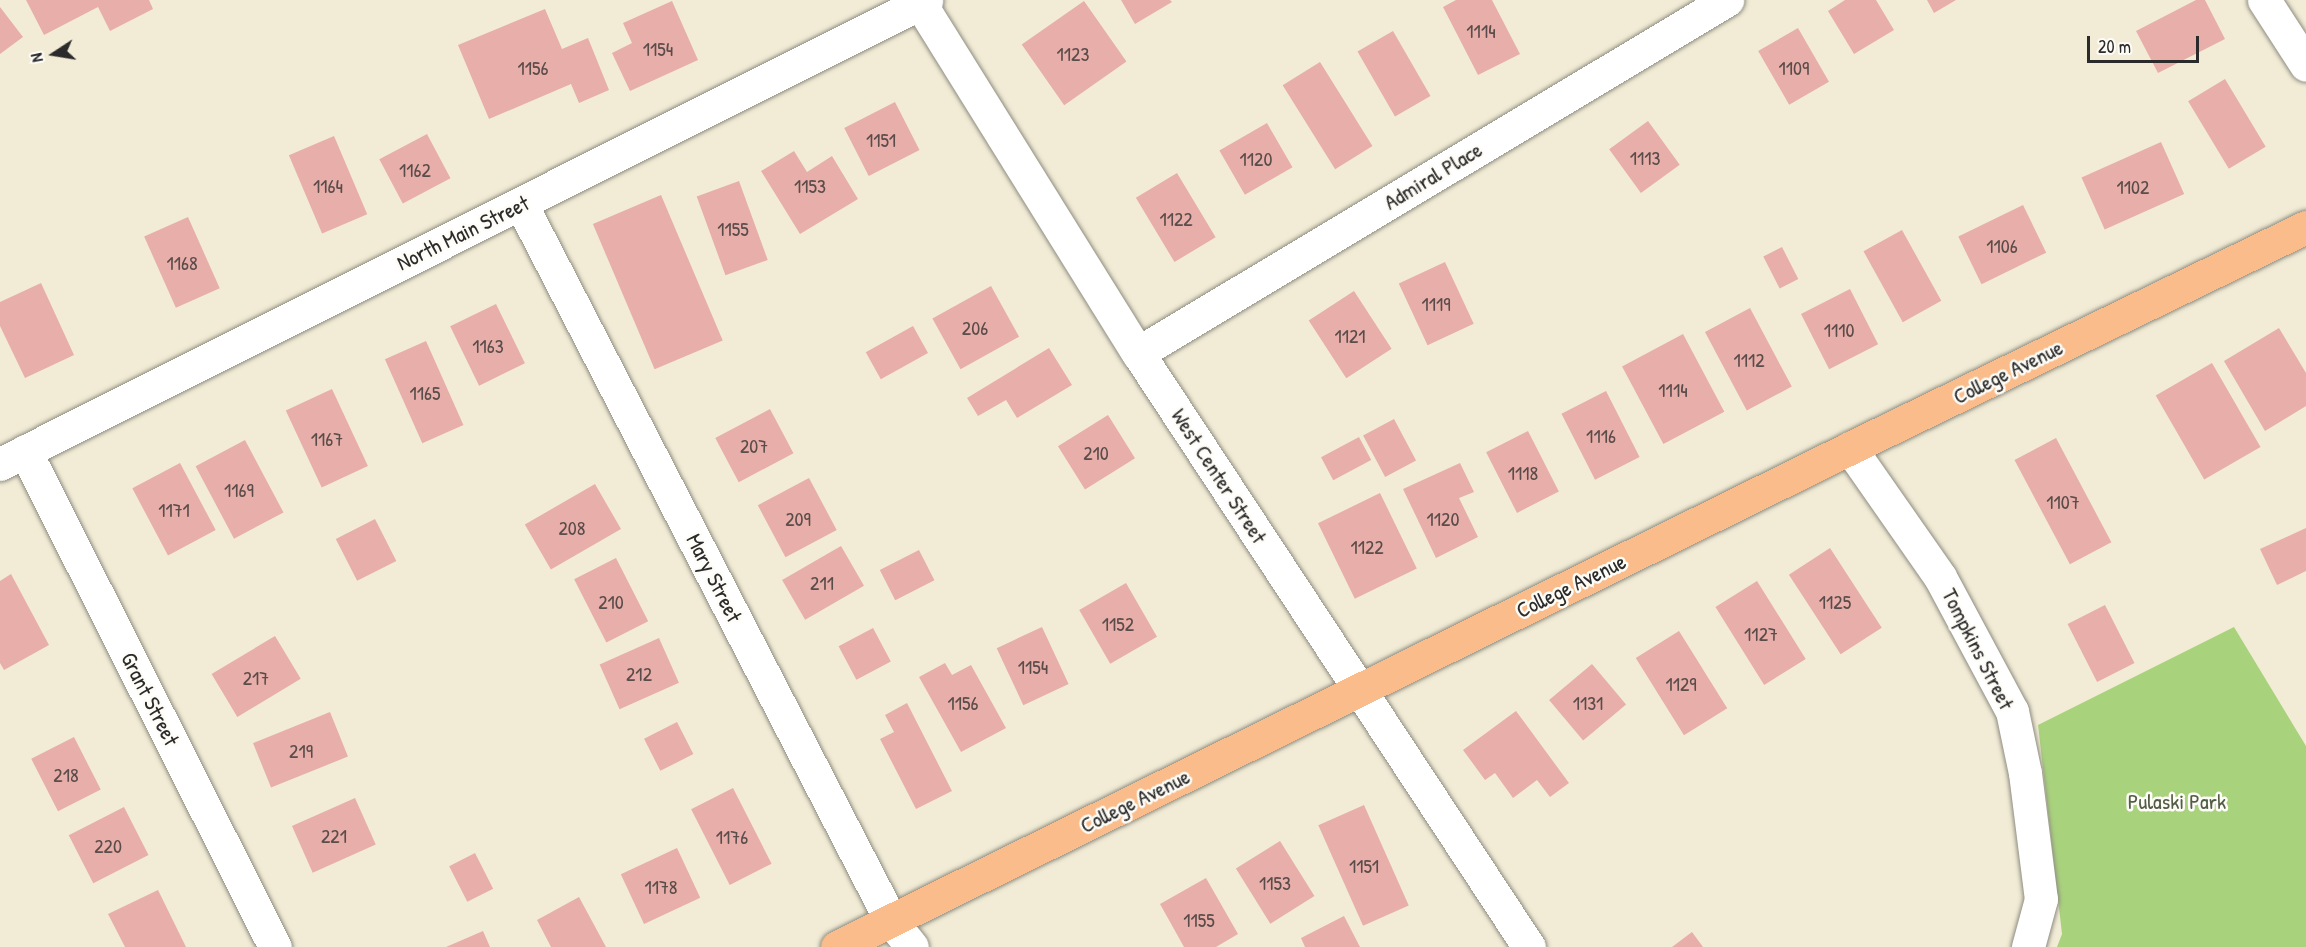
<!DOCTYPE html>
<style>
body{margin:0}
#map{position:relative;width:2306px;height:947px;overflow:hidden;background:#f2ecd6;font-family:"Patrick Hand",sans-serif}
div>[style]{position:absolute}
.green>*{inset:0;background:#a9d27d}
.building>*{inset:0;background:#e8aea9;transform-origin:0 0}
.roads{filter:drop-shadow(0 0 2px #8e8c80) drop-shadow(0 0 2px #8e8c80)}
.street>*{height:33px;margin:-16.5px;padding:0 16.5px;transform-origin:16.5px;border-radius:16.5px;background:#fff}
.primary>*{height:33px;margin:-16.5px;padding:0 16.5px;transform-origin:16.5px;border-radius:16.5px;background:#f9bc8a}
span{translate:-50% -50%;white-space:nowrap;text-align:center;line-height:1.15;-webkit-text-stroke:5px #fdfcf7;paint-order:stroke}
.number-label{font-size:20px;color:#5a4c4a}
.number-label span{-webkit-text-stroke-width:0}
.street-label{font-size:22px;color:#2b2b2b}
.park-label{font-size:22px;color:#515d44}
.north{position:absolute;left:24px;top:24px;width:60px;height:60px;-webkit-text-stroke:4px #fdfcf7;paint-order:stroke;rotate:258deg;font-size:16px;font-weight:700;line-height:24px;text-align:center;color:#2b2b2b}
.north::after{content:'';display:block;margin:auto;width:21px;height:27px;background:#2b2b2b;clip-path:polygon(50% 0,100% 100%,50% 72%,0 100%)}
.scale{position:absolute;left:2087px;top:36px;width:112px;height:27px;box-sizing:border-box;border:3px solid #2b2b2b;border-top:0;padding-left:8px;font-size:18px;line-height:21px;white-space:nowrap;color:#2b2b2b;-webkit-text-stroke:4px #fdfcf7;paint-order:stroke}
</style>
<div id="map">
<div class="green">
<div style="clip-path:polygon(2234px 627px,2306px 746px,2306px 947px,2057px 947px,2062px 934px,2038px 725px)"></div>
</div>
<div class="building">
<div style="clip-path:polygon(26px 0,149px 0,153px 9px,110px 31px,98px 7px,44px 35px)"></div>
<div style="clip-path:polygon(1121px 0,1170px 0,1172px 2px,1135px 24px)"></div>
<div style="clip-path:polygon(1456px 0,1492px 0,1520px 54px,1478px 75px,1443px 7px)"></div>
<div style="clip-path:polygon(1845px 0,1876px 0,1894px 30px,1854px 54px,1828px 11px)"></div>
<div style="clip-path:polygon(1927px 0,1956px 0,1934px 13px)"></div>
<div style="clip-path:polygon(2196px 0,2205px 0,2225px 39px,2158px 73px,2136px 31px)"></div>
<div style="clip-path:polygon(672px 1px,698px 60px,630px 91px,612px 53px,632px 43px,623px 23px)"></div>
<div style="left:1084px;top:1px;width:74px;height:76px;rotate:55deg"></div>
<div style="clip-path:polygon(0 7px,23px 37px,0 54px)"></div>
<div style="clip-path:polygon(545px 9px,562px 49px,588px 38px,609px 90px,579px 103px,571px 84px,489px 119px,458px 45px)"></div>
<div style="left:1798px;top:28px;width:62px;height:46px;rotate:60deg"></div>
<div style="left:1393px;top:31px;width:75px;height:41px;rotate:60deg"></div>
<div style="left:1320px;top:62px;width:99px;height:44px;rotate:58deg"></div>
<div style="left:2225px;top:79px;width:79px;height:43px;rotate:59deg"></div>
<div style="left:895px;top:102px;width:54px;height:57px;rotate:63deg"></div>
<div style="left:1648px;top:121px;width:54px;height:48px;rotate:54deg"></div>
<div style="left:1267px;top:123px;width:51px;height:55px;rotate:60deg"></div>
<div style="left:427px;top:134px;width:50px;height:54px;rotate:62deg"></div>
<div style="left:334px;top:136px;width:85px;height:49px;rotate:67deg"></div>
<div style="left:2161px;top:142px;width:57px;height:87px;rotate:66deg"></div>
<div style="clip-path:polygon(794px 151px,807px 172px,832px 156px,858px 199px,800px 234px,761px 171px)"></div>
<div style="left:1177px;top:173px;width:75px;height:48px;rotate:59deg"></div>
<div style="left:739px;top:181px;width:84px;height:45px;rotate:70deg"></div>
<div style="left:661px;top:195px;width:158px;height:74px;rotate:67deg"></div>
<div style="left:2023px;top:205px;width:53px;height:72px;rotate:64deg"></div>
<div style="left:188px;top:217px;width:78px;height:48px;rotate:66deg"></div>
<div style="left:1902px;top:230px;width:81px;height:44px;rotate:61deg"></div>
<div style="left:1782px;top:247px;width:36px;height:21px;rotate:63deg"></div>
<div style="left:1445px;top:262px;width:68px;height:51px;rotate:65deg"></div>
<div style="clip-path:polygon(41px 283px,74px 355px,25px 378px,0 326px,0 302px)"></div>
<div style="left:991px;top:286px;width:58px;height:67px;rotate:61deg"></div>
<div style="left:1850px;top:289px;width:62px;height:55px;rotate:63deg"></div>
<div style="left:1354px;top:291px;width:69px;height:54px;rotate:57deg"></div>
<div style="left:496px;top:304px;width:66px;height:51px;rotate:64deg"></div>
<div style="left:1750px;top:308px;width:89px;height:51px;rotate:62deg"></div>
<div style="left:913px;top:326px;width:31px;height:54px;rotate:61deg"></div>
<div style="clip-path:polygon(2279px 328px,2306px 373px,2306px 406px,2265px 431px,2224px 361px)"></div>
<div style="left:1683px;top:334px;width:88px;height:69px;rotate:62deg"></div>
<div style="left:426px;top:341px;width:92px;height:45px;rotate:66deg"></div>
<div style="clip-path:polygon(1049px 348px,1072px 385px,1017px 418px,1006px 400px,978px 416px,967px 398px)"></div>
<div style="left:2212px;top:363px;width:97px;height:65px;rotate:60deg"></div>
<div style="left:332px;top:389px;width:85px;height:51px;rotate:65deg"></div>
<div style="left:1606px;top:391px;width:74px;height:50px;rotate:63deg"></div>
<div style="left:770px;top:409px;width:50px;height:62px;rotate:62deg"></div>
<div style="left:1108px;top:415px;width:51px;height:59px;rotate:58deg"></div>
<div style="left:1394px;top:419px;width:47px;height:35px;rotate:62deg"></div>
<div style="left:1528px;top:431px;width:68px;height:47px;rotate:63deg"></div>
<div style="left:1359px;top:437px;width:26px;height:43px;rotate:62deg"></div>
<div style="left:2056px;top:438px;width:118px;height:47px;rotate:62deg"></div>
<div style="left:245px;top:440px;width:82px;height:56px;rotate:62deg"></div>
<div style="left:180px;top:463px;width:76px;height:54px;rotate:62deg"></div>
<div style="clip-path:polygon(1460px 463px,1474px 492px,1459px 498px,1478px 537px,1436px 558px,1403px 489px)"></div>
<div style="left:809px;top:478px;width:59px;height:58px;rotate:62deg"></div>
<div style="left:595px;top:484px;width:52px;height:81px;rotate:60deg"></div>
<div style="left:1380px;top:493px;width:84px;height:69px;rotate:64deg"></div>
<div style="left:375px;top:519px;width:47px;height:44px;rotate:63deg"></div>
<div style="clip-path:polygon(2306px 528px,2306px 571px,2277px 585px,2260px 549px)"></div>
<div style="left:841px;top:546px;width:46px;height:68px;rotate:60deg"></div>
<div style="left:1830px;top:548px;width:95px;height:49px;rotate:57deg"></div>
<div style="left:919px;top:550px;width:34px;height:44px;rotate:63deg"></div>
<div style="left:616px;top:558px;width:71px;height:47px;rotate:63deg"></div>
<div style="clip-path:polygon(11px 574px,49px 645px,4px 670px,0 663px,0 581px)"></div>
<div style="left:1757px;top:581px;width:92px;height:49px;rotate:58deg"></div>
<div style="left:1126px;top:583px;width:62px;height:54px;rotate:60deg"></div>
<div style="left:2105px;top:605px;width:65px;height:42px;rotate:63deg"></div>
<div style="left:1042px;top:627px;width:63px;height:50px;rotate:65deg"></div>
<div style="left:873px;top:628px;width:38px;height:39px;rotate:62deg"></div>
<div style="left:1679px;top:631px;width:91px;height:51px;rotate:58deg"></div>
<div style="left:275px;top:636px;width:50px;height:74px;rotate:59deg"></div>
<div style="left:659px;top:638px;width:49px;height:65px;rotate:66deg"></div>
<div style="clip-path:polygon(945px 663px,952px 675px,971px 665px,1006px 728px,961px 752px,919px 677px)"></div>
<div style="left:1592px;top:664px;width:53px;height:56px;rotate:50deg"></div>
<div style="clip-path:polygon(907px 703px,952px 791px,916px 809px,880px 739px,894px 732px,885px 715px)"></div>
<div style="clip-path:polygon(1516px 711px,1569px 783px,1550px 797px,1537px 780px,1513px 798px,1495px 773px,1485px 780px,1463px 750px)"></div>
<div style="left:330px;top:712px;width:48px;height:83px;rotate:68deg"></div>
<div style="left:677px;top:722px;width:36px;height:37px;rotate:63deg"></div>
<div style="left:74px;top:737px;width:59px;height:48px;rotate:63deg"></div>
<div style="left:733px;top:788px;width:85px;height:47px;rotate:63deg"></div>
<div style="left:355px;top:798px;width:51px;height:69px;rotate:66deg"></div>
<div style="left:1364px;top:805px;width:110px;height:50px;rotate:66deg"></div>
<div style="left:124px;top:807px;width:54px;height:62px;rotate:63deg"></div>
<div style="left:1280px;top:841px;width:65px;height:52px;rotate:58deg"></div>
<div style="left:677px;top:848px;width:55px;height:62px;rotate:65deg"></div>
<div style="left:475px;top:853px;width:40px;height:29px;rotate:63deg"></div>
<div style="clip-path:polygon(1206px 878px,1238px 934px,1216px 947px,1184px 947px,1160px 904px)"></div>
<div style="clip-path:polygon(158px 890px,186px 947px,125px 947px,108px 914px)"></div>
<div style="clip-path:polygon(579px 897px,606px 947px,551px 947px,537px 920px)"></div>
<div style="clip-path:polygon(1344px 916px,1360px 947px,1305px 947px,1301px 938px)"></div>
<div style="clip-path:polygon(483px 931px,490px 947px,446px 947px)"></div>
<div style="clip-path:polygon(1692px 932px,1703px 947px,1672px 947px)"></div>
</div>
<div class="roads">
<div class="street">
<div style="left:918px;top:0;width:416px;rotate:58.1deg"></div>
<div style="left:1138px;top:353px;width:711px;rotate:56.65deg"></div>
<div style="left:2264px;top:0;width:77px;rotate:57.1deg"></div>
<div style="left:521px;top:204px;width:807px;rotate:62.7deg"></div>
<div style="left:891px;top:921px;width:33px;rotate:51deg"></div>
<div style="left:1138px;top:353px;width:687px;rotate:-30.94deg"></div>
<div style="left:1850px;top:448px;width:157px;rotate:55.1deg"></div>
<div style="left:1940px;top:577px;width:152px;rotate:61.8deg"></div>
<div style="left:2012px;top:711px;width:63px;rotate:78.2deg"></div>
<div style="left:2025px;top:773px;width:127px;rotate:82.8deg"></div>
<div style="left:2041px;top:899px;width:50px;rotate:105.2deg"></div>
<div style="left:25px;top:451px;width:555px;rotate:63.25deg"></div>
<div style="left:0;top:464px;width:1036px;rotate:-26.61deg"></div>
</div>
<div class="primary">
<div style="left:837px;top:947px;width:1129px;rotate:-26.22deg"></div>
<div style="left:1850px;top:448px;width:507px;rotate:-25.86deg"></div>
</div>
</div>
<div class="number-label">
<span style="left:1481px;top:30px">1114</span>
<span style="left:658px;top:48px">1154</span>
<span style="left:1073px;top:53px">1123</span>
<span style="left:533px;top:67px">1156</span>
<span style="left:1794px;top:67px">1109</span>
<span style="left:881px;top:139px">1151</span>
<span style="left:1645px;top:157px">1113</span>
<span style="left:1256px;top:158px">1120</span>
<span style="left:415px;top:169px">1162</span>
<span style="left:328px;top:185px">1164</span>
<span style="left:810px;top:185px">1153</span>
<span style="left:2133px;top:186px">1102</span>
<span style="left:1176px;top:218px">1122</span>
<span style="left:733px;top:228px">1155</span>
<span style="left:2002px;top:245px">1106</span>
<span style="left:182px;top:262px">1168</span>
<span style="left:1436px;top:303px">1119</span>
<span style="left:975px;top:327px">206</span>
<span style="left:1839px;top:329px">1110</span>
<span style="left:1350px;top:335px">1121</span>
<span style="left:488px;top:345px">1163</span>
<span style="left:1749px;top:359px">1112</span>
<span style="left:1673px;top:389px">1114</span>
<span style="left:425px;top:392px">1165</span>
<span style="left:1601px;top:435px">1116</span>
<span style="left:327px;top:438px">1167</span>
<span style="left:754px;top:445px">207</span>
<span style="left:1096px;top:452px">210</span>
<span style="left:1523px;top:472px">1118</span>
<span style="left:239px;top:489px">1169</span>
<span style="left:2063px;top:501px">1107</span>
<span style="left:174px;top:509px">1171</span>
<span style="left:798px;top:518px">209</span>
<span style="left:1443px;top:518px">1120</span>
<span style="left:572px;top:527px">208</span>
<span style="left:1367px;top:546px">1122</span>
<span style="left:822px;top:582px">211</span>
<span style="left:611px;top:601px">210</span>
<span style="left:1835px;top:601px">1125</span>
<span style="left:1118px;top:623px">1152</span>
<span style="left:1761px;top:633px">1127</span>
<span style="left:1033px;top:666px">1154</span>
<span style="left:639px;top:673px">212</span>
<span style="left:256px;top:677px">217</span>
<span style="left:1681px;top:683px">1129</span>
<span style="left:963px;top:702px">1156</span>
<span style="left:1588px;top:702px">1131</span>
<span style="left:301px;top:750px">219</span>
<span style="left:66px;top:774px">218</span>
<span style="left:334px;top:835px">221</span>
<span style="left:732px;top:836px">1176</span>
<span style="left:108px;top:845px">220</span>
<span style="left:1364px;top:865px">1151</span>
<span style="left:1275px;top:882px">1153</span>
<span style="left:661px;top:886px">1178</span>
<span style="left:1199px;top:919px">1155</span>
</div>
<div class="street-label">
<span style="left:1433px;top:176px;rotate:-31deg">Admiral Place</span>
<span style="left:463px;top:233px;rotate:-26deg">North Main Street</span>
<span style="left:2008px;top:372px;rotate:-26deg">College Avenue</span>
<span style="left:1219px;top:476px;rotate:57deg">West Center Street</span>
<span style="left:714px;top:578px;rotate:63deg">Mary Street</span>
<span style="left:1571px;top:586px;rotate:-26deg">College Avenue</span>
<span style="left:1978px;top:649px;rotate:63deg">Tompkins Street</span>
<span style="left:150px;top:699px;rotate:63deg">Grant Street</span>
<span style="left:1135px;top:801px;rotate:-26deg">College Avenue</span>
</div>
<div class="park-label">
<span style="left:2177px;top:802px">Pulaski Park</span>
</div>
<div class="north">N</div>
<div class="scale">20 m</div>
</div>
